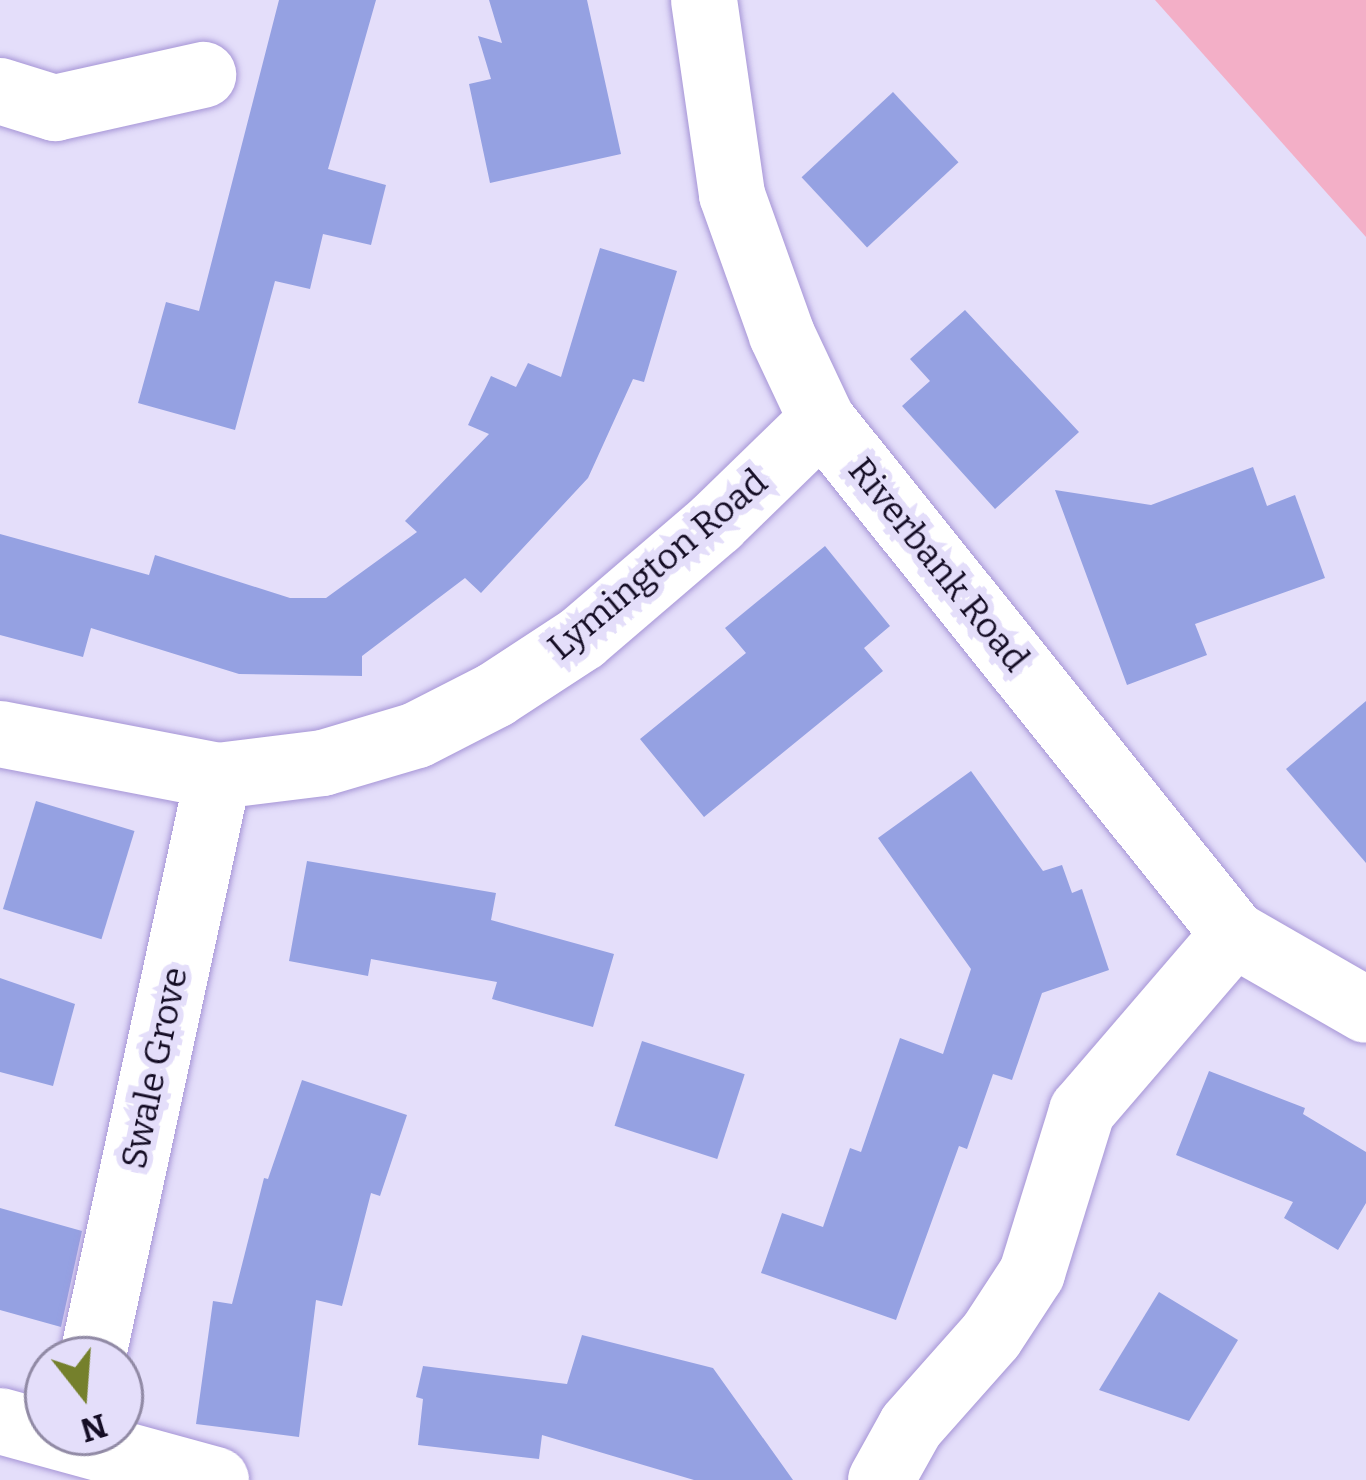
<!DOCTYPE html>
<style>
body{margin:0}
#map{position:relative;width:1366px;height:1480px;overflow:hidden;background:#e4defa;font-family:Bitter,serif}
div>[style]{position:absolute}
.green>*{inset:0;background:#f3afc7}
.building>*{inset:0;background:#95a1e2;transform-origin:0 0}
.roads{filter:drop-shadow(0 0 3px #a695d6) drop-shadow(0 0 3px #a695d6)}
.minor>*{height:66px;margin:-33px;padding:0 33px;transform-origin:33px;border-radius:33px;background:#fff}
span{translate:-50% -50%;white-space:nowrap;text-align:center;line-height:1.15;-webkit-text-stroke:12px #e4defa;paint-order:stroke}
.street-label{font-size:36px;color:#150d25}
.north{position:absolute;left:24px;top:1336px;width:120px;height:120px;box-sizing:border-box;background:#e4defa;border:3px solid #918aa5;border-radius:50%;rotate:163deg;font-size:33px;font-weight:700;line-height:48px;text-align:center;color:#150d25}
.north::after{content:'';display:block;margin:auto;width:42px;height:54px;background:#75802c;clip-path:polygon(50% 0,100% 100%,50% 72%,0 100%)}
</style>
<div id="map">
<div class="green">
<div style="clip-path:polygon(1155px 0,1366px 0,1366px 237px)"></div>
</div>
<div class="building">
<div style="clip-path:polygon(279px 0,376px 0,328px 169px,386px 185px,371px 245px,323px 234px,310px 289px,275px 281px,235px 430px,138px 403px,166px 302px,199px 311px)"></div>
<div style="clip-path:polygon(489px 0,587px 0,621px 154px,490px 183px,469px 84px,491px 79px,478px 36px,502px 43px)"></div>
<div style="left:893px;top:92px;width:96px;height:125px;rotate:47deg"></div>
<div style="clip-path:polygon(600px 248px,677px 271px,644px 382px,633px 379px,588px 478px,481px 593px,465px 578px,362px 656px,362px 676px,239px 674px,91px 628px,83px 657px,0 635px,0 534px,149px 575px,155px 555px,290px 598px,326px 598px,417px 532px,405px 521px,489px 434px,468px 425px,491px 376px,516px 387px,528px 363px,561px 377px)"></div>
<div style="clip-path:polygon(965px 310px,1079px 432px,995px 509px,902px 406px,930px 381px,910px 359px)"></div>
<div style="clip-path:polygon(1253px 467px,1267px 506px,1295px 495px,1325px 578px,1195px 624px,1207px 655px,1127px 685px,1055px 490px,1151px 505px)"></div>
<div style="clip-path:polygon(825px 546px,890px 626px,864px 648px,883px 671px,704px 817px,640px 739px,746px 653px,725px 628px)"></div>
<div style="clip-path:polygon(1366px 701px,1366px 863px,1286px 769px)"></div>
<div style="clip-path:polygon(971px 771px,1043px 871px,1062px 865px,1072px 893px,1082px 889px,1109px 970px,1042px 993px,1012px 1080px,993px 1074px,967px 1149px,959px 1146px,896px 1320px,761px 1273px,782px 1213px,823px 1227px,850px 1148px,861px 1152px,900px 1038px,943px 1054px,971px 969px,878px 838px)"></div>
<div style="left:36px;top:801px;width:103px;height:113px;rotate:17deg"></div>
<div style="clip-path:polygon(307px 861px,496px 893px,491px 920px,614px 954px,593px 1027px,492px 999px,497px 982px,371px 959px,368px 976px,289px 961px)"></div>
<div style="clip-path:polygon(0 978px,75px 1004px,53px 1086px,0 1072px)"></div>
<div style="left:642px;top:1041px;width:108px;height:89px;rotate:18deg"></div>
<div style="clip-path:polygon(1209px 1071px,1305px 1108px,1303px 1114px,1366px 1152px,1366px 1203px,1338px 1250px,1284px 1218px,1293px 1202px,1176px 1155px)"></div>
<div style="clip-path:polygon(302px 1080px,407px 1115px,380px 1196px,371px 1193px,342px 1306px,316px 1300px,299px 1437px,196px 1424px,213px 1301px,232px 1304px,264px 1178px,268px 1179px)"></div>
<div style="clip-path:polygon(0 1208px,82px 1231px,61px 1327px,0 1310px)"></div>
<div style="clip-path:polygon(1159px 1292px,1238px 1340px,1189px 1421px,1099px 1390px)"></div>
<div style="clip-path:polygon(582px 1335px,713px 1368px,793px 1480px,694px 1480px,542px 1435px,539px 1459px,418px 1445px,423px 1399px,416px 1397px,423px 1366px,567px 1384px)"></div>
</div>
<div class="roads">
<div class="minor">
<div style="left:704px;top:0;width:197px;rotate:81.8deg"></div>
<div style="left:732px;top:195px;width:149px;rotate:70.3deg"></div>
<div style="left:782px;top:335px;width:94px;rotate:64.8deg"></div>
<div style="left:822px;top:420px;width:659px;rotate:51.29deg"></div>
<div style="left:1234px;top:934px;width:152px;rotate:29.9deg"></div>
<div style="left:0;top:91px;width:58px;rotate:17.2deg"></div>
<div style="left:55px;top:108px;width:152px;rotate:-12.6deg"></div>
<div style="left:0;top:734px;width:222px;rotate:10.9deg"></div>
<div style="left:218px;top:776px;width:106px;rotate:-7.1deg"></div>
<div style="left:323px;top:763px;width:98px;rotate:-16.6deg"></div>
<div style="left:417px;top:735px;width:88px;rotate:-27.1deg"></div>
<div style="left:495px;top:695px;width:104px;rotate:-33.2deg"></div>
<div style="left:582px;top:638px;width:177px;rotate:-40.6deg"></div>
<div style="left:716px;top:523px;width:148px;rotate:-44.2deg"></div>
<div style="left:92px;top:1360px;width:597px;rotate:-77.82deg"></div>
<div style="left:0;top:1421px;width:224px;rotate:15.3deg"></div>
<div style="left:881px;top:1480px;width:62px;rotate:-60.9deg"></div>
<div style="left:911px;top:1426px;width:120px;rotate:-48.4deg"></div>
<div style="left:991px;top:1336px;width:75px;rotate:-56.9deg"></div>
<div style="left:1032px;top:1273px;width:170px;rotate:-72.8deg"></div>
<div style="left:1082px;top:1111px;width:233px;rotate:-49.3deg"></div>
</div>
</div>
<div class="street-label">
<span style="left:658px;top:565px;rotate:-40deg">Lymington Road</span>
<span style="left:938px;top:565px;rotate:51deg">Riverbank Road</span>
<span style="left:155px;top:1068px;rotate:-78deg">Swale Grove</span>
</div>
<div class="north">N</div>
</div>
